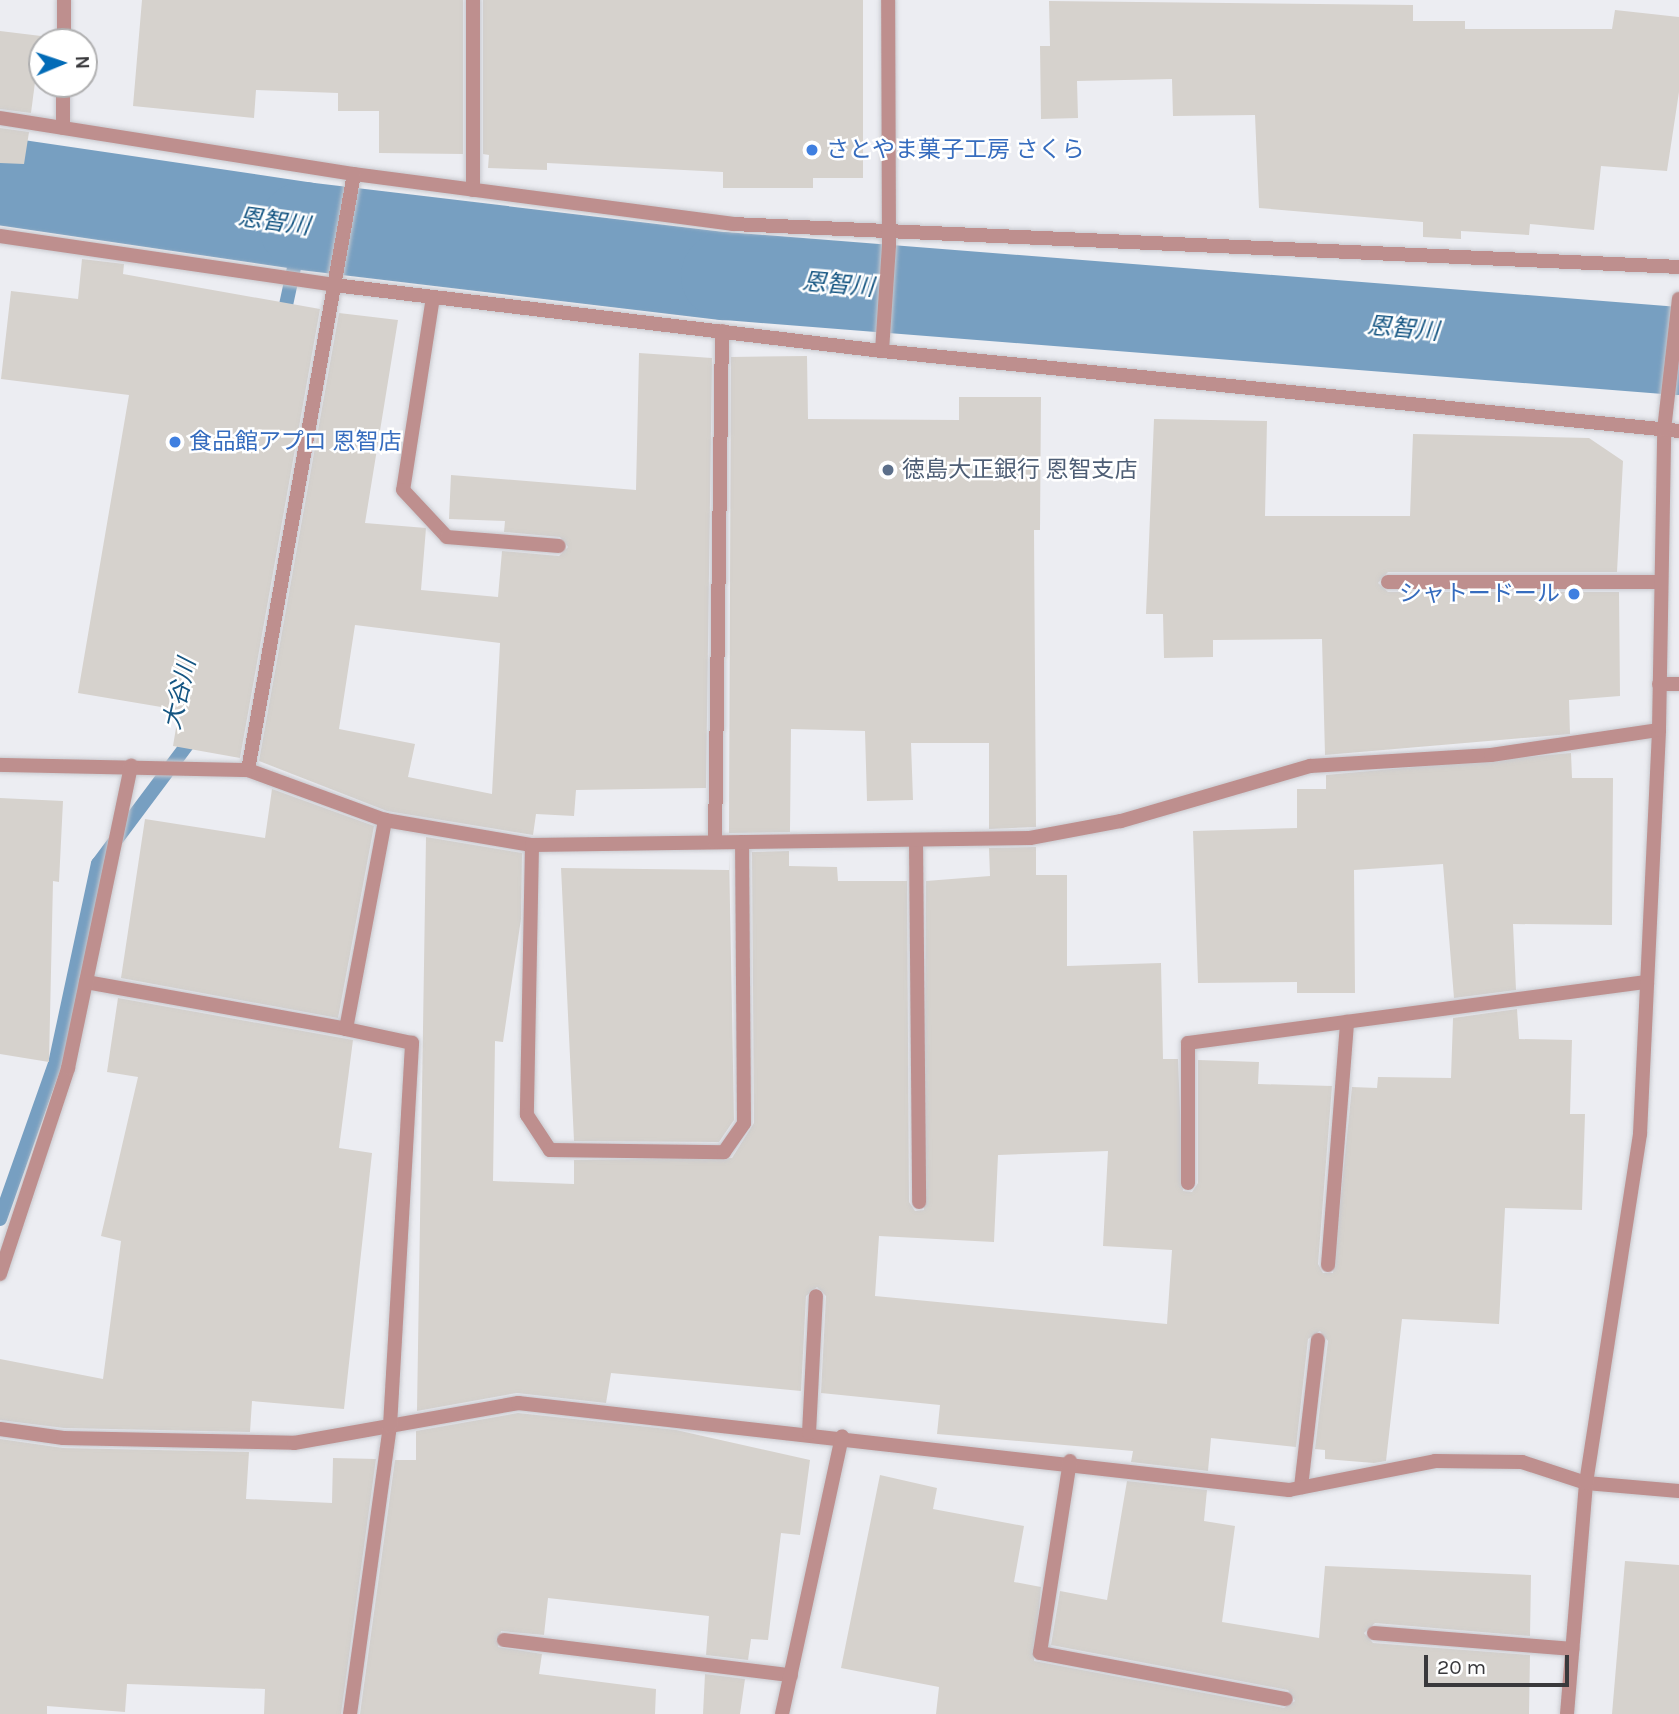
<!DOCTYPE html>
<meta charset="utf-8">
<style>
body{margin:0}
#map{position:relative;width:1679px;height:1714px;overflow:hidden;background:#ecedf2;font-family:Karla,"Noto Sans JP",sans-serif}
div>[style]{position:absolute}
.stream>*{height:14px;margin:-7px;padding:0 7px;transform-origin:7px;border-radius:7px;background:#779fc1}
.river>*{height:88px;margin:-44px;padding:0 44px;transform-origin:44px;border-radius:44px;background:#779fc1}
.building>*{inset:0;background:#d6d2cd}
.roads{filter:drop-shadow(0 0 2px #c8c9ce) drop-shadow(0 0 2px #c8c9ce)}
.lane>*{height:14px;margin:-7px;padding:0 7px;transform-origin:7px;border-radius:7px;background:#be8f8e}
.street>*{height:14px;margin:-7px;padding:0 7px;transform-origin:7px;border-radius:7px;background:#be8f8e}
.dots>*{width:19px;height:19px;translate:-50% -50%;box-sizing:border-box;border:4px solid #fff;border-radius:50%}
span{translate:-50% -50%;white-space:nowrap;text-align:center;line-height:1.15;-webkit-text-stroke:5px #fff;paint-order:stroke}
.shop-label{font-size:23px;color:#366cbe}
.left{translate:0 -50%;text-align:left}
.right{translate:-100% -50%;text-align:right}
.service-label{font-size:23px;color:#4e5e75}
.water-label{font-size:24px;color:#145582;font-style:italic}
.north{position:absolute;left:28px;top:28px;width:70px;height:70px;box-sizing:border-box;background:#fff;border:2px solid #b0b0b1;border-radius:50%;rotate:88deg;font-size:19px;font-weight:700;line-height:28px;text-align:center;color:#39393c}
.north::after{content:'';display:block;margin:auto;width:24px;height:32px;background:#026bb7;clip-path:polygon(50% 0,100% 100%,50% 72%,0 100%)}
.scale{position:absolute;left:1424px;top:1655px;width:145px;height:32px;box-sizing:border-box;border:4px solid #39393c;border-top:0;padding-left:9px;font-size:21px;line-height:24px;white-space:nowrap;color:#39393c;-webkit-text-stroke:5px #fff;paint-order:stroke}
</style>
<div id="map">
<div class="stream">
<div style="left:283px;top:319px;width:95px;rotate:-77.9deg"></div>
<div style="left:0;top:1219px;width:164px;rotate:-70.5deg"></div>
<div style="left:55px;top:1064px;width:205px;rotate:-77.9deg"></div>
<div style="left:98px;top:864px;width:164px;rotate:-53.2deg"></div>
</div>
<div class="river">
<div style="left:0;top:181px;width:306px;rotate:8.4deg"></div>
<div style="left:303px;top:226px;width:425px;rotate:6.8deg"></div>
<div style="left:725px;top:276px;width:957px;rotate:4.5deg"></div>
</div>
<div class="building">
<div style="clip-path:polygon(142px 0,463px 0,463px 154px,379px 153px,379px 111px,338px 111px,338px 93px,256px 90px,254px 118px,133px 106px)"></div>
<div style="clip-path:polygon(483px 0,863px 0,863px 178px,813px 178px,813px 188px,723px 188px,723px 172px,547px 163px,547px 170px,488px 168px,489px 155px,483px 154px)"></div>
<div style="clip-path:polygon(1049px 1px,1413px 5px,1413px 21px,1465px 21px,1465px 29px,1612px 29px,1615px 10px,1679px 17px,1679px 92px,1667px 171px,1601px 166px,1594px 230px,1530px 224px,1529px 235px,1461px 231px,1461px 239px,1423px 237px,1423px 222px,1259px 208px,1255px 115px,1173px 116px,1172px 79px,1077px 81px,1078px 118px,1041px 119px,1040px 46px,1050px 46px)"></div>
<div style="clip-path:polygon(0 31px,41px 36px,31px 113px,0 109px)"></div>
<div style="clip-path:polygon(0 128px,29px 132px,24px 164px,0 163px)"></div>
<div style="clip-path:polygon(82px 259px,124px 264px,123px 274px,320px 309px,240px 758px,173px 746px,179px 710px,78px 693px,129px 395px,1px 379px,11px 291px,78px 299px)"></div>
<div style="clip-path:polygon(evenodd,339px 313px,398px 320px,365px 523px,426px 528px,421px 590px,498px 597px,502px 551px,559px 556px,568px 547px,560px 537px,504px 532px,505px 521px,449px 519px,451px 475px,636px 490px,639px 353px,712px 358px,706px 788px,576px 790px,574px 816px,536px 814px,533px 835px,387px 811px,259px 761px,339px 313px,355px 625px,500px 643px,492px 794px,408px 777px,415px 744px,339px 729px,355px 625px)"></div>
<div style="clip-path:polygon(807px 356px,808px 419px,959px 420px,959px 397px,1041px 397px,1040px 530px,1034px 530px,1036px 827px,989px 829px,989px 743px,911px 743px,913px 800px,867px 801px,865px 731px,791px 729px,790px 832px,729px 833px,731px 357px)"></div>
<div style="clip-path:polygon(1154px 419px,1267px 421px,1265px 516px,1410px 516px,1413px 434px,1589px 438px,1623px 461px,1617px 572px,1388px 572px,1378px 583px,1388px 592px,1619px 592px,1620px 696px,1569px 700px,1570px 734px,1325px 755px,1322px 639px,1213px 640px,1213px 657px,1164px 658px,1163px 614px,1146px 614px)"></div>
<div style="clip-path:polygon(1571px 753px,1572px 778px,1613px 778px,1612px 925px,1513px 924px,1516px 990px,1454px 998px,1443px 864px,1354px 870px,1355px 993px,1297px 993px,1297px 982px,1198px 983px,1193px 831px,1297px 828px,1297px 789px,1326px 789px,1326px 775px)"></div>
<div style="clip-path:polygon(272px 789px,374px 826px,338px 1018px,121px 978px,145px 819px,265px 838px)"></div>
<div style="clip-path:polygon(0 798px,63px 801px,59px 882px,53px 881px,49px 1062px,0 1054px)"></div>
<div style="clip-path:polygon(evenodd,426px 837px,522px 853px,521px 919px,503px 1042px,495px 1041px,493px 1181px,574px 1184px,574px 1160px,732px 1158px,754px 1123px,752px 852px,789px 851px,789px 866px,837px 867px,838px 881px,907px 881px,909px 1202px,915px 1211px,924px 1210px,926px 881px,990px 876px,989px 848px,1036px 847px,1036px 875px,1067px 875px,1067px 966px,1161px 963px,1163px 1059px,1178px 1059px,1183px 1191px,1192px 1192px,1198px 1183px,1198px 1060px,1259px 1062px,1258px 1084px,1332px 1086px,1318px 1264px,1323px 1273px,1333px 1273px,1352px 1087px,1377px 1088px,1378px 1077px,1451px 1078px,1453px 1018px,1517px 1009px,1519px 1039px,1572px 1040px,1570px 1114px,1585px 1114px,1582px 1210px,1505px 1208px,1499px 1324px,1402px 1319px,1386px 1461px,1374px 1463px,1325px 1459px,1325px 1450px,1315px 1449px,1328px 1341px,1320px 1331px,1308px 1339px,1296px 1447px,1211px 1438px,1208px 1471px,1131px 1462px,1133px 1451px,937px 1434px,940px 1405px,821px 1393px,826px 1296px,817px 1287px,806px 1296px,801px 1391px,611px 1373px,606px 1403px,517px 1393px,417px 1411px,426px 837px,1108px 1151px,1103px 1246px,1172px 1250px,1167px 1324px,875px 1296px,879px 1236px,994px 1242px,998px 1155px,1108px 1151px)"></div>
<div style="clip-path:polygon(729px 852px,734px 1120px,719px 1142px,574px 1141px,561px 868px,729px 870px)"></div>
<div style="clip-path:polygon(118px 998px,353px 1040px,339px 1148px,372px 1153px,344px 1409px,252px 1401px,250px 1432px,64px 1428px,0 1420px,0 1359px,103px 1379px,121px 1241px,101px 1236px,138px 1077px,107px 1072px)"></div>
<div style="clip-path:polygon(518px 1413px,676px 1430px,810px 1460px,800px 1535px,781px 1533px,768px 1640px,751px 1639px,748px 1660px,706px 1655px,709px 1616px,548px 1598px,544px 1635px,501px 1631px,498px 1647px,542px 1654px,539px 1674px,656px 1689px,655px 1714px,360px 1714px,395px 1460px,416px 1460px,416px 1431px)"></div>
<div style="clip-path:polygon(0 1439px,63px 1448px,249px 1452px,246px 1499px,332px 1503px,333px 1458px,376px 1459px,341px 1714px,264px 1714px,265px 1689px,127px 1684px,125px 1712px,47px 1706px,47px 1714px,0 1714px)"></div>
<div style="clip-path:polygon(880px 1475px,937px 1488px,933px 1509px,1024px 1526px,1014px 1582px,1041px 1587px,1034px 1661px,1284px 1708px,1295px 1701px,1288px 1690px,1051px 1645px,1060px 1591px,1107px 1600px,1127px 1481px,1207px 1490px,1204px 1521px,1235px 1526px,1222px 1622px,1319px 1638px,1325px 1566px,1531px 1575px,1530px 1636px,1375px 1623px,1364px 1633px,1373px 1643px,1530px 1655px,1529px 1714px,936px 1714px,939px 1687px,841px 1668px)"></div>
<div style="clip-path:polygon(1625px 1561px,1679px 1565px,1679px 1714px,1612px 1714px)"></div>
<div style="clip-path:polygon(705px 1674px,745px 1679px,740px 1714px,703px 1714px)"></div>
</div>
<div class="roads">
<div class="lane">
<div style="left:433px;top:297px;width:195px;rotate:98.8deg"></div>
<div style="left:403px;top:490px;width:64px;rotate:46.9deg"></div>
<div style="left:447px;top:537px;width:112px;rotate:4.6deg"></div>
<div style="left:1388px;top:582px;width:273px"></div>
<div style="left:916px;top:840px;width:362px;rotate:89.5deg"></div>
<div style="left:532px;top:845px;width:270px;rotate:91.1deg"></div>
<div style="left:527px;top:1115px;width:42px;rotate:56.7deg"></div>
<div style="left:550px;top:1150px;width:174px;rotate:0.7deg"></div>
<div style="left:724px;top:1152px;width:35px;rotate:-55deg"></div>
<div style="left:744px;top:1123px;width:281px;rotate:-90.4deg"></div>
<div style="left:1328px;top:1265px;width:244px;rotate:-85.5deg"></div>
<div style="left:1301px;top:1487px;width:148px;rotate:-83.4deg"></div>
<div style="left:1374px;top:1633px;width:199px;rotate:4.6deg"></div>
<div style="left:504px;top:1640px;width:289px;rotate:7deg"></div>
</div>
<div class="street">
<div style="left:473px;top:0;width:190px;rotate:90deg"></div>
<div style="left:64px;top:42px;width:42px;rotate:-90deg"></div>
<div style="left:0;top:118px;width:358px;rotate:9deg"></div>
<div style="left:354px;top:174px;width:382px;rotate:7.5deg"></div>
<div style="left:733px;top:224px;width:947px;rotate:2.6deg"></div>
<div style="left:63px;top:128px;width:44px;rotate:-90deg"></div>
<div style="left:0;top:236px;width:338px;rotate:8.3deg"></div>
<div style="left:334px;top:285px;width:552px;rotate:6.87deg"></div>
<div style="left:882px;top:351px;width:801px;rotate:5.73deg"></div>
<div style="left:882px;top:351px;width:106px;rotate:-86.2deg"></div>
<div style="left:889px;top:245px;width:245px;rotate:-90.2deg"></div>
<div style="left:1659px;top:684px;width:20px"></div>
<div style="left:0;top:765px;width:248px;rotate:1.2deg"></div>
<div style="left:248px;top:770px;width:146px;rotate:20.1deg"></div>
<div style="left:385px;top:820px;width:149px;rotate:9.7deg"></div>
<div style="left:532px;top:845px;width:498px;rotate:-0.8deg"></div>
<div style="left:1030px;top:838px;width:93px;rotate:-10.6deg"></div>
<div style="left:1121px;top:821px;width:197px;rotate:-16.2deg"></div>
<div style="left:1310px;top:766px;width:181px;rotate:-3.5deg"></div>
<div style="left:1491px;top:755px;width:170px;rotate:-8.5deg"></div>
<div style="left:248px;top:770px;width:605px;rotate:-79.92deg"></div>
<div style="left:715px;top:842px;width:511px;rotate:-89.22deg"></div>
<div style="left:86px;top:982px;width:264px;rotate:10.2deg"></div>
<div style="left:1188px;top:1183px;width:140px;rotate:-90deg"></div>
<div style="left:1188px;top:1043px;width:463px;rotate:-7.6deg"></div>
<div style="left:0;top:1274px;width:217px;rotate:-71.7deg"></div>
<div style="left:68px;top:1068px;width:309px;rotate:-78.2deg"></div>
<div style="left:0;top:1429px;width:64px;rotate:8.1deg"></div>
<div style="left:63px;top:1438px;width:231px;rotate:1.2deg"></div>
<div style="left:294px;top:1443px;width:228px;rotate:-10.1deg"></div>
<div style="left:518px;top:1403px;width:776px;rotate:6.44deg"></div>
<div style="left:1289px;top:1490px;width:149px;rotate:-11.2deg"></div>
<div style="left:1435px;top:1461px;width:87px;rotate:0.7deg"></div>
<div style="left:1522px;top:1462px;width:67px;rotate:18.2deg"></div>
<div style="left:1586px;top:1483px;width:93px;rotate:4.9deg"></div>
<div style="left:809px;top:1433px;width:137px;rotate:-87.1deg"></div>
<div style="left:1070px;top:1461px;width:194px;rotate:98.9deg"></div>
<div style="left:1040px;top:1653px;width:250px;rotate:10.6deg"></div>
<div style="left:350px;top:1714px;width:291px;rotate:-82.1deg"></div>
<div style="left:390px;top:1426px;width:384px;rotate:-86.7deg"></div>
<div style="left:412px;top:1043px;width:67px;rotate:-168deg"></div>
<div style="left:346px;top:1029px;width:213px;rotate:-79.4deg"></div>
<div style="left:782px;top:1714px;width:284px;rotate:-77.8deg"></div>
<div style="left:1567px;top:1714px;width:232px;rotate:-85.3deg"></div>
<div style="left:1586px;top:1483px;width:353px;rotate:-81.2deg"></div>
<div style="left:1640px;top:1134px;width:404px;rotate:-87.3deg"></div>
<div style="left:1659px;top:730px;width:300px;rotate:-89deg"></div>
<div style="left:1664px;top:430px;width:132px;rotate:-83.5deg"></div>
</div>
</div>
<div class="dots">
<div style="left:812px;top:150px;background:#3f7fe0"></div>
<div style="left:175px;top:442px;background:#3f7fe0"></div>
<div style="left:888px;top:470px;background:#5c6f8a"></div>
<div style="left:1574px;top:594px;background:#3f7fe0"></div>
</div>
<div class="shop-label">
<span class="left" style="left:826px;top:150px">さとやま菓子工房 さくら</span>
<span class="left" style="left:189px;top:442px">食品館アプロ 恩智店</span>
<span class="right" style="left:1560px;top:594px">シャトードール</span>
</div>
<div class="service-label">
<span class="left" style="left:902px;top:470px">徳島大正銀行 恩智支店</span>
</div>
<div class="water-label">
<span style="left:274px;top:222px;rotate:8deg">恩智川</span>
<span style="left:838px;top:285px;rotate:5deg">恩智川</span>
<span style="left:1403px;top:329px;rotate:5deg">恩智川</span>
<span style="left:180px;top:694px;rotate:-77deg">大谷川</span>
</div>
<div class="north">N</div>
<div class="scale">20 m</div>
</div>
